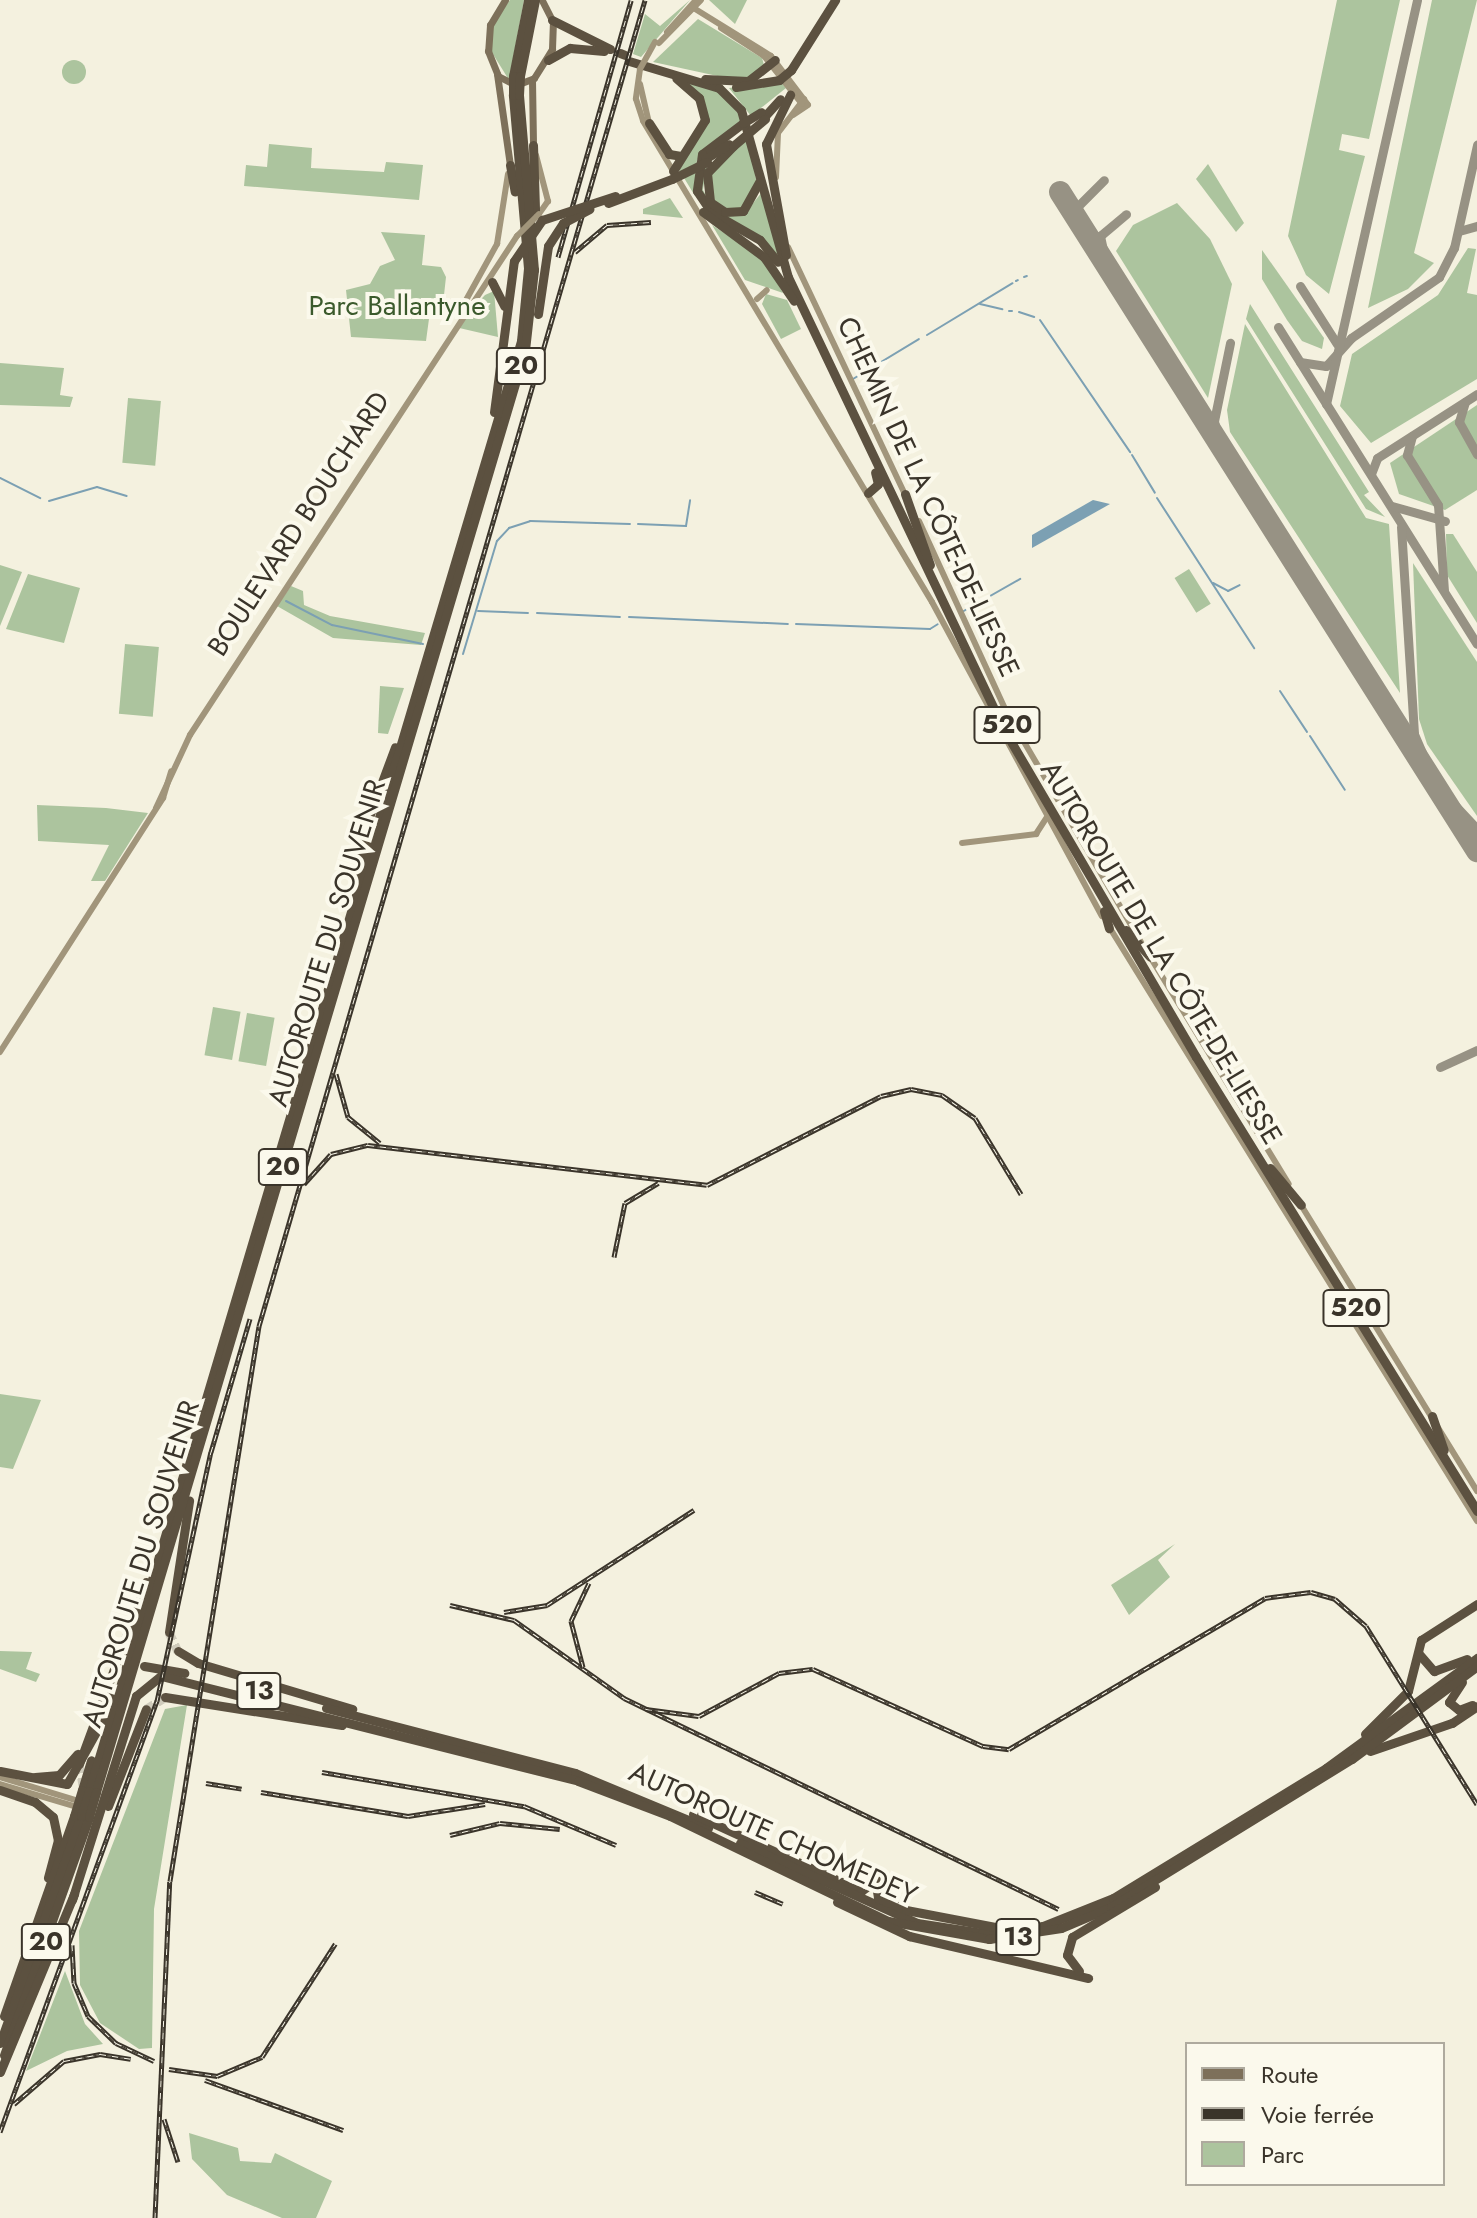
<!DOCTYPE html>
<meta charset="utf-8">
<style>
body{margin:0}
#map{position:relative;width:1477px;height:2218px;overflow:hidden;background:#f4f1df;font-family:Jost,sans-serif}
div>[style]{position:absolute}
.green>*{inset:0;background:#acc49e;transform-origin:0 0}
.round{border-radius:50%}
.water>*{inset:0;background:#7ca0b3}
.stream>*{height:2px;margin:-1px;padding:0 1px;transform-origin:1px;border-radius:1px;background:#7ca0b3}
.taxiway>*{height:9px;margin:-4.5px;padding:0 4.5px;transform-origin:4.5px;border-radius:4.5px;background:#979284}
.runway>*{height:22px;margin:-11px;padding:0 11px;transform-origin:11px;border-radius:11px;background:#979284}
.motorway-tunnel>*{height:9px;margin-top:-4.5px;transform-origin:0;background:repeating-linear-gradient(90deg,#cfcbbb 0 9px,transparent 0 13.5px)}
.secondary>*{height:6px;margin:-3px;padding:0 3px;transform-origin:3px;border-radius:3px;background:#a1957b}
.primary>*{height:7px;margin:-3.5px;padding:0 3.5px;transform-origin:3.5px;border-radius:3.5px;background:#7d705a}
.motorway>*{height:9px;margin:-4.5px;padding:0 4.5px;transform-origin:4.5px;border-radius:4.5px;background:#5c5140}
.rail>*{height:5px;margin-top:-2.5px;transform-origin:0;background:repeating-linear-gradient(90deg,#fbf9ec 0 6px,#3a342a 0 12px);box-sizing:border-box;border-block:2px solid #3a342a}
.secondary-bridge>*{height:6px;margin:-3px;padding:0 3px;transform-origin:3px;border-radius:3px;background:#a1957b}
.motorway-bridge>*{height:9px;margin:-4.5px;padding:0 4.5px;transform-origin:4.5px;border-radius:4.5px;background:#5c5140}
span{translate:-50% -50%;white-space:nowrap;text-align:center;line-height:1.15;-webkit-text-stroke:8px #fbf9ec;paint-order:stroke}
.shield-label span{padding:2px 6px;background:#fbf9ec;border:2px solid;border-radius:6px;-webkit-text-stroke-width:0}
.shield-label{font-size:26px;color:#3a342a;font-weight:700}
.park-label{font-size:28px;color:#3b5a2c}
.street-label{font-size:28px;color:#3a342a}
.legend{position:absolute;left:1185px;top:2042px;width:260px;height:144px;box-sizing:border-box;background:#fbf9ec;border:2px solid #aeaa9e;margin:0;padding:10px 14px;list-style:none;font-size:24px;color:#3a342a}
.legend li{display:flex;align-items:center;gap:16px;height:40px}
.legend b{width:40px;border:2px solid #aeaa9e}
</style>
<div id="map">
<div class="green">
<div style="clip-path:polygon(510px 0,524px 0,509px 80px,491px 51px,493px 23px)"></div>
<div style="clip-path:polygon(690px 0,641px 57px,633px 54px,645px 14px,660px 26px)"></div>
<div style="clip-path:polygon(709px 0,747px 0,735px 24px)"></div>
<div style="clip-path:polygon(1337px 0,1400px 0,1369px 139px,1342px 134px,1339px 150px,1365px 156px,1329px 294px,1306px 275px,1288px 236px)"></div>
<div style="clip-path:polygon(1432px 0,1477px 0,1414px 253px,1434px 263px,1408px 289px,1368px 308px)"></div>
<div style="clip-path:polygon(698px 19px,762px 58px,764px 65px,752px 78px,722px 77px,653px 62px)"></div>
<div class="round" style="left:62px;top:60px;width:24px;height:24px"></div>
<div style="clip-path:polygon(781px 82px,786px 88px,751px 116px,729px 88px)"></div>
<div style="clip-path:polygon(687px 83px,714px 88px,744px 119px,697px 160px,695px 196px,678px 168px,708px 118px)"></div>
<div style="clip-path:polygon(750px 137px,757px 186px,752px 202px,734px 211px,714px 204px,710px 172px)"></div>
<div style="clip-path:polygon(269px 144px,312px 148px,311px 168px,384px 172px,386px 162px,423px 165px,419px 200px,244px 186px,246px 165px,267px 167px)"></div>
<div style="clip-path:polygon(707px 164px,703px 190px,714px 209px,746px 212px,762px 192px,780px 258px,707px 206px,697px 179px)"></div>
<div style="clip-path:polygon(1208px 164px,1244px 223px,1236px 232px,1196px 179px)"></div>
<div style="clip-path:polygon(670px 198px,683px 218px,643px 214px,643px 209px)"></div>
<div style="clip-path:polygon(1177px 203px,1210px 239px,1232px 284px,1208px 398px,1116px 251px,1133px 225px)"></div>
<div style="clip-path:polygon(712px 225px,764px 259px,783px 293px,745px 280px)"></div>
<div style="clip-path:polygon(381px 232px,425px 235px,422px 265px,441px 267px,446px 277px,443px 304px,431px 304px,426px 341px,351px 337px,346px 290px,370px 284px,380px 266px,395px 260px)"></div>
<div style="clip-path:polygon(1468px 248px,1476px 249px,1467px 293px,1477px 295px,1477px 379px,1371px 443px,1340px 406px,1352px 354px,1438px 295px)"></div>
<div style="clip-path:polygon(1262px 250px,1324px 338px,1322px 349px,1302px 341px,1287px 320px,1262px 279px)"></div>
<div style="clip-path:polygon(494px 291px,498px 337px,455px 327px,485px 295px)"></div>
<div style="clip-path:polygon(766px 294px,787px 300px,801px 329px,781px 339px,762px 304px)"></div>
<div style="clip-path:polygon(1250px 304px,1369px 492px,1364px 495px,1385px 517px,1366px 509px,1246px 319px)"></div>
<div style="clip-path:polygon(1245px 324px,1366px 518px,1389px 524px,1400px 693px,1230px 432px,1227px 410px)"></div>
<div style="clip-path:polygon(0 363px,64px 368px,60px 395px,73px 397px,70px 407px,0 405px)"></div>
<div style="left:128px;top:398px;width:33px;height:65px;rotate:5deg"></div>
<div style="clip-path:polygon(1477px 405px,1477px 490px,1445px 510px,1399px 494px,1390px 463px)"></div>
<div style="clip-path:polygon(1446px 534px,1453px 534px,1477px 572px,1477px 623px,1447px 575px)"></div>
<div style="clip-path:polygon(1413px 563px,1477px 662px,1477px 816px,1427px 744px,1419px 719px)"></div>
<div style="clip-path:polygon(0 565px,22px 572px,0 626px)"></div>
<div style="left:1189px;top:569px;width:41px;height:17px;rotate:58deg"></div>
<div style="clip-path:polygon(28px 574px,80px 588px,64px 643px,6px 629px)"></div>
<div style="clip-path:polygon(291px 586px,303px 591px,304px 605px,330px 616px,425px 633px,421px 645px,333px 638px,277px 606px)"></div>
<div style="left:125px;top:644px;width:34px;height:70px;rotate:5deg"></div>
<div style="clip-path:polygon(380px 686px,404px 688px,388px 734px,378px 733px)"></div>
<div style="clip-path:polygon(37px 805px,106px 808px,148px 813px,105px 881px,91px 881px,109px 845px,38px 841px)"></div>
<div style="left:213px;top:1007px;width:28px;height:49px;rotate:10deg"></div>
<div style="left:247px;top:1013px;width:28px;height:49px;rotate:10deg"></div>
<div style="clip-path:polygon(0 1394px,41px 1400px,13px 1469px,0 1467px)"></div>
<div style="clip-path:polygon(1175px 1544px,1158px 1560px,1170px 1577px,1129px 1615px,1111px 1585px)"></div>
<div style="clip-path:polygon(0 1651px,32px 1652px,26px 1669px,40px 1674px,36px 1682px,0 1669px)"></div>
<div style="clip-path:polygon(187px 1705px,154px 1909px,152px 2048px,139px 2049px,100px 2023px,80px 1985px,79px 1931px,165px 1709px)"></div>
<div style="clip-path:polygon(65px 1971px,85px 2024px,103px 2044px,67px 2051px,26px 2071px)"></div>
<div style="clip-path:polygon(189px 2133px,238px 2148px,240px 2161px,271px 2163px,275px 2153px,332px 2181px,316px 2218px,282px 2218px,227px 2195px,192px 2159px)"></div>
</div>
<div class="water">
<div style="clip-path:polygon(1093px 500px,1110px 504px,1032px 548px,1032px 535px)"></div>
</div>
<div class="stream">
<div style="left:1024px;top:277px;width:3px;rotate:-18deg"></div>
<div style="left:1016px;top:281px;width:2px;rotate:-27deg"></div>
<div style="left:980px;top:304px;width:23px;rotate:13deg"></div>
<div style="left:1009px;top:311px;width:3px"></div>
<div style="left:1019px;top:312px;width:16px;rotate:18deg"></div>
<div style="left:1040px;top:320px;width:160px;rotate:55.7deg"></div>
<div style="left:927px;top:335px;width:100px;rotate:-31.2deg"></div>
<div style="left:853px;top:379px;width:77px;rotate:-31.2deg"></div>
<div style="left:1132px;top:455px;width:44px;rotate:58.8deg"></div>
<div style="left:0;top:478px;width:45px;rotate:26.6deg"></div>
<div style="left:1157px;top:498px;width:179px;rotate:57.1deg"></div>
<div style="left:49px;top:501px;width:50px;rotate:-16.3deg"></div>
<div style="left:97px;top:487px;width:31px;rotate:17deg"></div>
<div style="left:638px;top:524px;width:48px;rotate:2.4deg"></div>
<div style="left:686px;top:526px;width:26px;rotate:-81deg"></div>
<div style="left:1213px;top:583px;width:17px;rotate:28deg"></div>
<div style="left:1228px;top:591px;width:13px;rotate:-27deg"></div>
<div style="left:286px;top:601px;width:52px;rotate:27.6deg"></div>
<div style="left:332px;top:625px;width:93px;rotate:11.8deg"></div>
<div style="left:478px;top:611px;width:50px;rotate:2.3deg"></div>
<div style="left:962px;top:612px;width:67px;rotate:-29.6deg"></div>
<div style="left:537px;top:613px;width:83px;rotate:2.8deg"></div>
<div style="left:629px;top:617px;width:159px;rotate:2.5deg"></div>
<div style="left:796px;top:624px;width:134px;rotate:2.1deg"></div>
<div style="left:930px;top:629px;width:9px;rotate:-32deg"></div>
<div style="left:463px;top:654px;width:118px;rotate:-73.3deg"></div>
<div style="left:497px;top:541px;width:18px;rotate:-47deg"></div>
<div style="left:509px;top:528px;width:22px;rotate:-18deg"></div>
<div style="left:530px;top:521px;width:100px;rotate:1.7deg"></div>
<div style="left:1280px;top:691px;width:49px;rotate:56.6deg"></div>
<div style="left:1310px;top:736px;width:64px;rotate:57.1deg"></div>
</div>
<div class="taxiway">
<div style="left:1459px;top:231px;width:19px;rotate:-16deg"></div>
<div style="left:1096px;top:248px;width:45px;rotate:-114.9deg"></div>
<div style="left:1077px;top:207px;width:38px;rotate:-45deg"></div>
<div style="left:1106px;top:264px;width:29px;rotate:-102deg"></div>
<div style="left:1100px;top:236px;width:34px;rotate:-40deg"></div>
<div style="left:1300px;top:286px;width:69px;rotate:57.5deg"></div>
<div style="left:1278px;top:327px;width:374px;rotate:57.9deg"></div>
<div style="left:1300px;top:362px;width:26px;rotate:9deg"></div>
<div style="left:1326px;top:366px;width:38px;rotate:-48deg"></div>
<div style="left:1351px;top:338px;width:107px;rotate:-34.7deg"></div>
<div style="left:1439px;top:277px;width:33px;rotate:-63deg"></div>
<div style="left:1454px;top:248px;width:106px;rotate:-77.4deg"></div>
<div style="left:1465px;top:402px;width:21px;rotate:107deg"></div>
<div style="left:1459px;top:422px;width:37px;rotate:61deg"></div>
<div style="left:1326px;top:404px;width:414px;rotate:-77.3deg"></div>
<div style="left:1412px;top:436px;width:20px;rotate:105deg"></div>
<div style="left:1407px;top:455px;width:59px;rotate:58.2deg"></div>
<div style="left:1438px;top:505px;width:85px;rotate:86deg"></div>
<div style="left:1219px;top:443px;width:23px;rotate:-103deg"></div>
<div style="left:1214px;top:421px;width:80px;rotate:-78.4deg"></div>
<div style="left:1371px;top:474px;width:17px;rotate:-69deg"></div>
<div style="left:1377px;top:458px;width:119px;rotate:-32.6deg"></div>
<div style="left:1392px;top:506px;width:55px;rotate:15.8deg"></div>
<div style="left:1401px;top:527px;width:207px;rotate:86.4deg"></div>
<div style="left:1414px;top:734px;width:56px;rotate:66.7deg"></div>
<div style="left:1436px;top:785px;width:60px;rotate:47deg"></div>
<div style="left:1440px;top:1067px;width:41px;rotate:-24.7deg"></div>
</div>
<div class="runway">
<div style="left:1060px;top:192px;width:780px;rotate:57.68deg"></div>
</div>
<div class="motorway-tunnel">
<div style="left:169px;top:1632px;width:21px;rotate:65deg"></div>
<div style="left:146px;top:1709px;width:22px;rotate:-32deg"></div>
<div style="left:79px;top:1764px;width:31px;rotate:79deg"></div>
</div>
<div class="secondary">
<div style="left:692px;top:7px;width:93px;rotate:31.8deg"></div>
<div style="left:771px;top:56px;width:61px;rotate:52.9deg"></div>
<div style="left:808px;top:105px;width:18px;rotate:146deg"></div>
<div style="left:721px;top:28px;width:51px;rotate:33.1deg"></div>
<div style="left:764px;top:56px;width:61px;rotate:51.6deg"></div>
<div style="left:667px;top:32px;width:43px;rotate:-47.8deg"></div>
<div style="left:659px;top:43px;width:60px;rotate:-45.7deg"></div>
<div style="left:640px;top:69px;width:30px;rotate:98deg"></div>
<div style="left:636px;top:99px;width:23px;rotate:72deg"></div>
<div style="left:643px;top:121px;width:561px;rotate:59deg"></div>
<div style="left:932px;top:602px;width:357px;rotate:61.6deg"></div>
<div style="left:640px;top:84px;width:40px;rotate:77deg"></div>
<div style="left:536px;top:155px;width:48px;rotate:75.4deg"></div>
<div style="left:548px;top:201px;width:16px;rotate:125deg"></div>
<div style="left:776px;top:177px;width:44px;rotate:-87.4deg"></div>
<div style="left:778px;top:133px;width:43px;rotate:-52.6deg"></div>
<div style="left:788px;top:247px;width:276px;rotate:64.7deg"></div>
<div style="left:757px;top:299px;width:13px;rotate:-42deg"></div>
<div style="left:460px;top:311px;width:77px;rotate:-61.1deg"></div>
<div style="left:497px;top:244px;width:71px;rotate:-81.1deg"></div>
<div style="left:919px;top:521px;width:209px;rotate:65.4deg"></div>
<div style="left:1006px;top:711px;width:268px;rotate:59.7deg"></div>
<div style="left:156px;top:808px;width:81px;rotate:-65deg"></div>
<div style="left:190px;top:735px;width:597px;rotate:-56.76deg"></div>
<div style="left:962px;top:843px;width:75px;rotate:-6.9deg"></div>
<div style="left:1036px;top:834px;width:20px;rotate:-57deg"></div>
<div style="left:1108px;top:925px;width:701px;rotate:58.24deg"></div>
<div style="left:1149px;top:955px;width:268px;rotate:58.6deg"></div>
<div style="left:0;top:1052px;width:302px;rotate:-57.3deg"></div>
<div style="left:163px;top:798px;width:28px;rotate:-73deg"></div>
<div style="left:1301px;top:1205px;width:336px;rotate:58.4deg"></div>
<div style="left:0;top:1777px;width:86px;rotate:17deg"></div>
<div style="left:0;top:1784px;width:80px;rotate:16.6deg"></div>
</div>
<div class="primary">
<div style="left:505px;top:0;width:29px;rotate:121deg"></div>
<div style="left:490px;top:25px;width:26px;rotate:94deg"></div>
<div style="left:488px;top:51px;width:27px;rotate:68deg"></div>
<div style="left:498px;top:76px;width:20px;rotate:27deg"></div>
<div style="left:516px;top:85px;width:19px;rotate:-21deg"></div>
<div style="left:534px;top:78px;width:34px;rotate:-58deg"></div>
<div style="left:552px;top:49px;width:27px;rotate:-88deg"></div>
<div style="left:553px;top:22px;width:25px;rotate:-117deg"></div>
<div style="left:497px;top:74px;width:92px;rotate:81.9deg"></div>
<div style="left:532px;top:80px;width:65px;rotate:89.1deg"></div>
</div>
<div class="motorway">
<div style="left:552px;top:20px;width:65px;rotate:26.6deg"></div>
<div style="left:620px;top:53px;width:5px;rotate:22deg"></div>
<div style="left:548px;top:60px;width:25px;rotate:-29deg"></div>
<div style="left:570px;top:48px;width:34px;rotate:5deg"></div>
<div style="left:629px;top:61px;width:94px;rotate:16.7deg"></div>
<div style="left:719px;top:88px;width:31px;rotate:45deg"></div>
<div style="left:741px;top:110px;width:173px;rotate:74.3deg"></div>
<div style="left:788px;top:277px;width:500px;rotate:64.5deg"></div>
<div style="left:1003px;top:728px;width:381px;rotate:59.6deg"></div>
<div style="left:1196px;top:1057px;width:534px;rotate:58.24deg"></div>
<div style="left:791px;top:70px;width:83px;rotate:-57.8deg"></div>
<div style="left:513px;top:76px;width:77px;rotate:-78.8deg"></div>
<div style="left:520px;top:76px;width:77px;rotate:-78.8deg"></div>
<div style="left:705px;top:79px;width:43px;rotate:2.7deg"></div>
<div style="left:748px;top:81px;width:34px;rotate:-38deg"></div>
<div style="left:736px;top:87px;width:44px;rotate:-9.2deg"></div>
<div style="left:764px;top:117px;width:24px;rotate:-48deg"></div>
<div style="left:649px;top:123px;width:37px;rotate:57deg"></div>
<div style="left:669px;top:154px;width:12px;rotate:9deg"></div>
<div style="left:743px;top:123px;width:51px;rotate:142.9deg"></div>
<div style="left:702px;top:154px;width:37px;rotate:98deg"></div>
<div style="left:697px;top:191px;width:25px;rotate:56deg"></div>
<div style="left:711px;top:212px;width:56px;rotate:29.7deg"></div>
<div style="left:760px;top:240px;width:28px;rotate:51deg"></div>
<div style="left:533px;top:145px;width:65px;rotate:88.2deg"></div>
<div style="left:733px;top:146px;width:37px;rotate:134deg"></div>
<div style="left:707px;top:173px;width:29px;rotate:84deg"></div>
<div style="left:710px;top:202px;width:18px;rotate:34deg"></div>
<div style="left:725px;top:212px;width:18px;rotate:-3deg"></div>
<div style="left:743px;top:211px;width:33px;rotate:-61deg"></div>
<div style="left:705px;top:159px;width:28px;rotate:-32deg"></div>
<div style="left:510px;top:165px;width:27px;rotate:80deg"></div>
<div style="left:673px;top:171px;width:60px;rotate:-57.9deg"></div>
<div style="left:705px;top:120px;width:23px;rotate:-105deg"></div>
<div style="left:699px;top:98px;width:30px;rotate:-139deg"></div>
<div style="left:608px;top:203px;width:68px;rotate:-20.6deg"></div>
<div style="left:703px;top:212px;width:76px;rotate:36.4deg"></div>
<div style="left:764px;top:257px;width:53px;rotate:55.7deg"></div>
<div style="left:786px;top:255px;width:113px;rotate:-100.2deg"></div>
<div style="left:766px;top:144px;width:55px;rotate:-63.9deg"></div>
<div style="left:492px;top:282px;width:27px;rotate:63deg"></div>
<div style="left:538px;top:314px;width:69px;rotate:-81.6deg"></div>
<div style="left:494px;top:412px;width:152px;rotate:-82.5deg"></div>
<div style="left:868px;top:493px;width:13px;rotate:-42deg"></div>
<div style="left:878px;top:484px;width:12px;rotate:-104deg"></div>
<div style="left:905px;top:494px;width:75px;rotate:70.6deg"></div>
<div style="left:357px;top:882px;width:58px;rotate:-81deg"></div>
<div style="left:366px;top:825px;width:83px;rotate:-69.6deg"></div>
<div style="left:1104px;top:911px;width:18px;rotate:74deg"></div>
<div style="left:1126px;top:930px;width:36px;rotate:48deg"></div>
<div style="left:1270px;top:1168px;width:48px;rotate:50deg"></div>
<div style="left:1432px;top:1416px;width:36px;rotate:71deg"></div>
<div style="left:169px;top:1632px;width:133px;rotate:-81.3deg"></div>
<div style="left:178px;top:1651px;width:23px;rotate:31deg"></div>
<div style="left:198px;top:1663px;width:161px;rotate:16.6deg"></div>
<div style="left:1419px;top:1654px;width:23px;rotate:49deg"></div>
<div style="left:1434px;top:1671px;width:35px;rotate:-20deg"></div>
<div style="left:144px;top:1666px;width:41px;rotate:9.9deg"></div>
<div style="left:1462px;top:1682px;width:24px;rotate:123deg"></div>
<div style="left:1449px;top:1702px;width:13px;rotate:39deg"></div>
<div style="left:1459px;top:1710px;width:14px;rotate:-21deg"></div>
<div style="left:165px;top:1697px;width:179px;rotate:9deg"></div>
<div style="left:326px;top:1708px;width:257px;rotate:14.6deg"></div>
<div style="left:575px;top:1773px;width:144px;rotate:22.5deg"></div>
<div style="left:101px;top:1726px;width:40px;rotate:-71.1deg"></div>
<div style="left:1365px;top:1734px;width:61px;rotate:-45deg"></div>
<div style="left:1408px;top:1691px;width:53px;rotate:-75.7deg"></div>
<div style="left:1421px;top:1640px;width:67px;rotate:-32.7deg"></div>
<div style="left:1370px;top:1751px;width:87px;rotate:-18.9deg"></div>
<div style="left:1452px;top:1723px;width:30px;rotate:-34deg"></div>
<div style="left:79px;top:1764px;width:194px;rotate:-69.8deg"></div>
<div style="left:0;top:1771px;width:68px;rotate:11deg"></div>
<div style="left:67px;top:1784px;width:72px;rotate:-60.9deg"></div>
<div style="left:35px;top:1777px;width:24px;rotate:-5deg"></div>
<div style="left:59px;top:1775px;width:28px;rotate:-49deg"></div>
<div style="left:0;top:1790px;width:37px;rotate:19deg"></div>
<div style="left:35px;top:1802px;width:23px;rotate:40deg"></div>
<div style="left:53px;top:1817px;width:24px;rotate:78deg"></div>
<div style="left:58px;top:1840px;width:39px;rotate:105deg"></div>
<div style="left:82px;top:1790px;width:31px;rotate:-73deg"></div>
<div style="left:89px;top:1791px;width:1513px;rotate:-73.41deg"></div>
<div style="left:521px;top:341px;width:73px;rotate:-84.5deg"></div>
<div style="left:528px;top:268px;width:174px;rotate:-95deg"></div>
<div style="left:96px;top:1792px;width:1504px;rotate:-73.43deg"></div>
<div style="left:525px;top:350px;width:81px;rotate:-83.6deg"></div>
<div style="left:534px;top:270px;width:176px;rotate:-94.9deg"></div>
<div style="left:108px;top:1806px;width:104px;rotate:-68.6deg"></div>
<div style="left:693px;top:1814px;width:185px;rotate:24.6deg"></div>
<div style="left:861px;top:1891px;width:22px;rotate:-36deg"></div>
<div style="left:740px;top:1843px;width:194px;rotate:24.3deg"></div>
<div style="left:917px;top:1923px;width:66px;rotate:8.7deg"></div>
<div style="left:982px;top:1933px;width:61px;rotate:-6.5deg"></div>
<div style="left:1043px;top:1926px;width:75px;rotate:-21.8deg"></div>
<div style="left:1113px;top:1898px;width:250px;rotate:-31.4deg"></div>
<div style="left:1326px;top:1768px;width:187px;rotate:-36.1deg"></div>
<div style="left:876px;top:1885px;width:13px;rotate:81deg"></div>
<div style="left:878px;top:1898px;width:30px;rotate:23deg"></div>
<div style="left:906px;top:1910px;width:96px;rotate:10.8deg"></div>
<div style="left:72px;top:1900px;width:214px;rotate:-72.6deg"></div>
<div style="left:136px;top:1696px;width:32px;rotate:-39deg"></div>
<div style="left:161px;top:1676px;width:430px;rotate:14.1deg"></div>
<div style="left:578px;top:1781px;width:98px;rotate:20.8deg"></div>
<div style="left:670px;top:1816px;width:242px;rotate:25.7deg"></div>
<div style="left:888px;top:1921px;width:103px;rotate:10.1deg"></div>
<div style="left:989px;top:1939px;width:73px;rotate:-8.7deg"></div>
<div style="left:1061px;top:1928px;width:54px;rotate:-22.8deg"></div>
<div style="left:1111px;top:1907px;width:283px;rotate:-31.6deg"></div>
<div style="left:1352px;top:1759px;width:156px;rotate:-36.6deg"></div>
<div style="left:837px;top:1902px;width:80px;rotate:25.3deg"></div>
<div style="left:909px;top:1936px;width:184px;rotate:13.2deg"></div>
<div style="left:1079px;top:1971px;width:20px;rotate:-127deg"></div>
<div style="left:1067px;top:1955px;width:19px;rotate:-74deg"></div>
<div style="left:1072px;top:1937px;width:97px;rotate:-31.1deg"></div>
<div style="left:4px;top:2016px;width:212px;rotate:-70.7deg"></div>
<div style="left:0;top:2043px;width:241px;rotate:-70.4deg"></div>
<div style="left:4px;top:2055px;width:253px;rotate:-70.3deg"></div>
<div style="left:0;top:2072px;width:193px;rotate:-67.4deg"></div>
</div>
<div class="rail">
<div style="left:575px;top:252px;width:42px;rotate:-40.2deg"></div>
<div style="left:607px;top:225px;width:44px;rotate:-3.9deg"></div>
<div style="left:558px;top:257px;width:267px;rotate:-74.1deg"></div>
<div style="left:336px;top:1074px;width:45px;rotate:74.4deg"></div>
<div style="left:348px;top:1117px;width:41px;rotate:39.1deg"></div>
<div style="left:304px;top:1184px;width:40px;rotate:-48deg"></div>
<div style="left:331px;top:1154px;width:38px;rotate:-14deg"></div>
<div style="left:368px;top:1145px;width:341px;rotate:6.7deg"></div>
<div style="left:707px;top:1185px;width:195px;rotate:-27.1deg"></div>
<div style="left:881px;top:1096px;width:31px;rotate:-13deg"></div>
<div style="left:911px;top:1089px;width:32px;rotate:11deg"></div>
<div style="left:942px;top:1095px;width:40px;rotate:34.9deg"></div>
<div style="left:975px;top:1118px;width:89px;rotate:58.8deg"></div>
<div style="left:614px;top:1257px;width:55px;rotate:-78.5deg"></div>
<div style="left:625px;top:1203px;width:39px;rotate:-31deg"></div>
<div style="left:450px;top:1605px;width:66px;rotate:13.2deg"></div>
<div style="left:514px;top:1620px;width:135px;rotate:35.3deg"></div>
<div style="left:624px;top:1698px;width:483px;rotate:25.9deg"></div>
<div style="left:504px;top:1612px;width:44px;rotate:-9.2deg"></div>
<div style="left:547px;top:1605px;width:175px;rotate:-32.9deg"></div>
<div style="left:583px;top:1667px;width:48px;rotate:-104.6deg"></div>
<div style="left:571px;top:1621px;width:42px;rotate:-64.7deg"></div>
<div style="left:646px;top:1709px;width:53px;rotate:7.5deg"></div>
<div style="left:699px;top:1716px;width:91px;rotate:-28.3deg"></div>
<div style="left:779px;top:1673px;width:34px;rotate:-7deg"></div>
<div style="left:813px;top:1669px;width:187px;rotate:24.4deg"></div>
<div style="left:983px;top:1746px;width:26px;rotate:7deg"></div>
<div style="left:1009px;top:1749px;width:297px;rotate:-30.5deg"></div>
<div style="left:1265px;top:1598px;width:46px;rotate:-7.4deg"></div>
<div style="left:1311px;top:1592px;width:25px;rotate:16deg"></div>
<div style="left:1335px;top:1599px;width:41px;rotate:41.1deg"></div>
<div style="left:1366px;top:1626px;width:210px;rotate:58.1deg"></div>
<div style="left:322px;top:1772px;width:205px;rotate:9.6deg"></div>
<div style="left:524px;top:1806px;width:100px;rotate:23deg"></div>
<div style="left:206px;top:1783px;width:36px;rotate:9deg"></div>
<div style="left:261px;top:1792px;width:149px;rotate:9.3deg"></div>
<div style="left:408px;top:1816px;width:78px;rotate:-8.9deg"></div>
<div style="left:450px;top:1835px;width:51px;rotate:-13.5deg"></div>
<div style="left:500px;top:1823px;width:60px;rotate:5.7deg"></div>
<div style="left:755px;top:1892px;width:30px;rotate:23deg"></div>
<div style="left:72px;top:1945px;width:38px;rotate:87deg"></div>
<div style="left:74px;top:1983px;width:36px;rotate:67deg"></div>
<div style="left:88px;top:2016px;width:39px;rotate:44deg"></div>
<div style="left:116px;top:2043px;width:42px;rotate:25.3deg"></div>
<div style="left:169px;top:2069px;width:49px;rotate:8.3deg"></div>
<div style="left:217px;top:2076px;width:49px;rotate:-22.9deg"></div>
<div style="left:262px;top:2057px;width:135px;rotate:-57.1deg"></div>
<div style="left:205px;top:2080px;width:147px;rotate:19.9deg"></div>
<div style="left:14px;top:2104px;width:66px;rotate:-40.7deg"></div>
<div style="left:64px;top:2061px;width:37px;rotate:-11deg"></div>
<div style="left:100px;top:2054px;width:31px;rotate:9deg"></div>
<div style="left:164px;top:2119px;width:45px;rotate:72deg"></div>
<div style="left:0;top:2132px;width:459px;rotate:-70deg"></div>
<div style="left:157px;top:1701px;width:255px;rotate:-77.8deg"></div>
<div style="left:211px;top:1452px;width:139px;rotate:-73.7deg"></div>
<div style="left:155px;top:2218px;width:337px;rotate:-87.5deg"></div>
<div style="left:170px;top:1881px;width:562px;rotate:-80.89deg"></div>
<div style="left:259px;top:1326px;width:1381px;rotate:-73.77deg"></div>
</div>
<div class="secondary-bridge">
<div style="left:640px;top:69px;width:31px;rotate:-61deg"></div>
<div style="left:517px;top:236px;width:31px;rotate:-45deg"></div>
</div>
<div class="motorway-bridge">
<div style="left:779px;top:80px;width:16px;rotate:-40deg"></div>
<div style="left:513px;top:95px;width:19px;rotate:-90deg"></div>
<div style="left:519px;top:95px;width:19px;rotate:-87deg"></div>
<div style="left:743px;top:123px;width:21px;rotate:-31deg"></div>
<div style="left:733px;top:146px;width:42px;rotate:-40.2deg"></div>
<div style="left:672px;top:179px;width:39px;rotate:-26deg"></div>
<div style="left:548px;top:246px;width:27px;rotate:-57deg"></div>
<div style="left:563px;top:223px;width:30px;rotate:-28deg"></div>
<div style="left:514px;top:261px;width:50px;rotate:-55.7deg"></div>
<div style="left:542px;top:220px;width:77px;rotate:-18.2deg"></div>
<div style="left:74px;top:1816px;width:27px;rotate:-73deg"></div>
<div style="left:81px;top:1816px;width:26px;rotate:-72deg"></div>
<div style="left:89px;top:1817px;width:26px;rotate:-74deg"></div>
</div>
<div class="shield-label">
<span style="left:521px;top:366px">20</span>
<span style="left:1007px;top:725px">520</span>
<span style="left:283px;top:1167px">20</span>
<span style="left:1356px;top:1308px">520</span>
<span style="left:259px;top:1691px">13</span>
<span style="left:1018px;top:1937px">13</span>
<span style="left:46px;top:1942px">20</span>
</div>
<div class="park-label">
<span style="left:397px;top:306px">Parc Ballantyne</span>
</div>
<div class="street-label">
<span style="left:928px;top:497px;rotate:65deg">CHEMIN DE LA CÔTE-DE-LIESSE</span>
<span style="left:299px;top:524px;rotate:-57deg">BOULEVARD BOUCHARD</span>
<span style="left:327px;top:943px;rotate:-73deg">AUTOROUTE DU SOUVENIR</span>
<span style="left:1161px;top:953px;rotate:59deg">AUTOROUTE DE LA CÔTE-DE-LIESSE</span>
<span style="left:141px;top:1564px;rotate:-73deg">AUTOROUTE DU SOUVENIR</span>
<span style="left:773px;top:1834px;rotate:24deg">AUTOROUTE CHOMEDEY</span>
</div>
<ul class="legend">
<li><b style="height:10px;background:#7d705a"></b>Route</li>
<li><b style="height:10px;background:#3a342a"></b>Voie ferrée</li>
<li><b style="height:22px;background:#acc49e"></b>Parc</li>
</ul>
</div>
